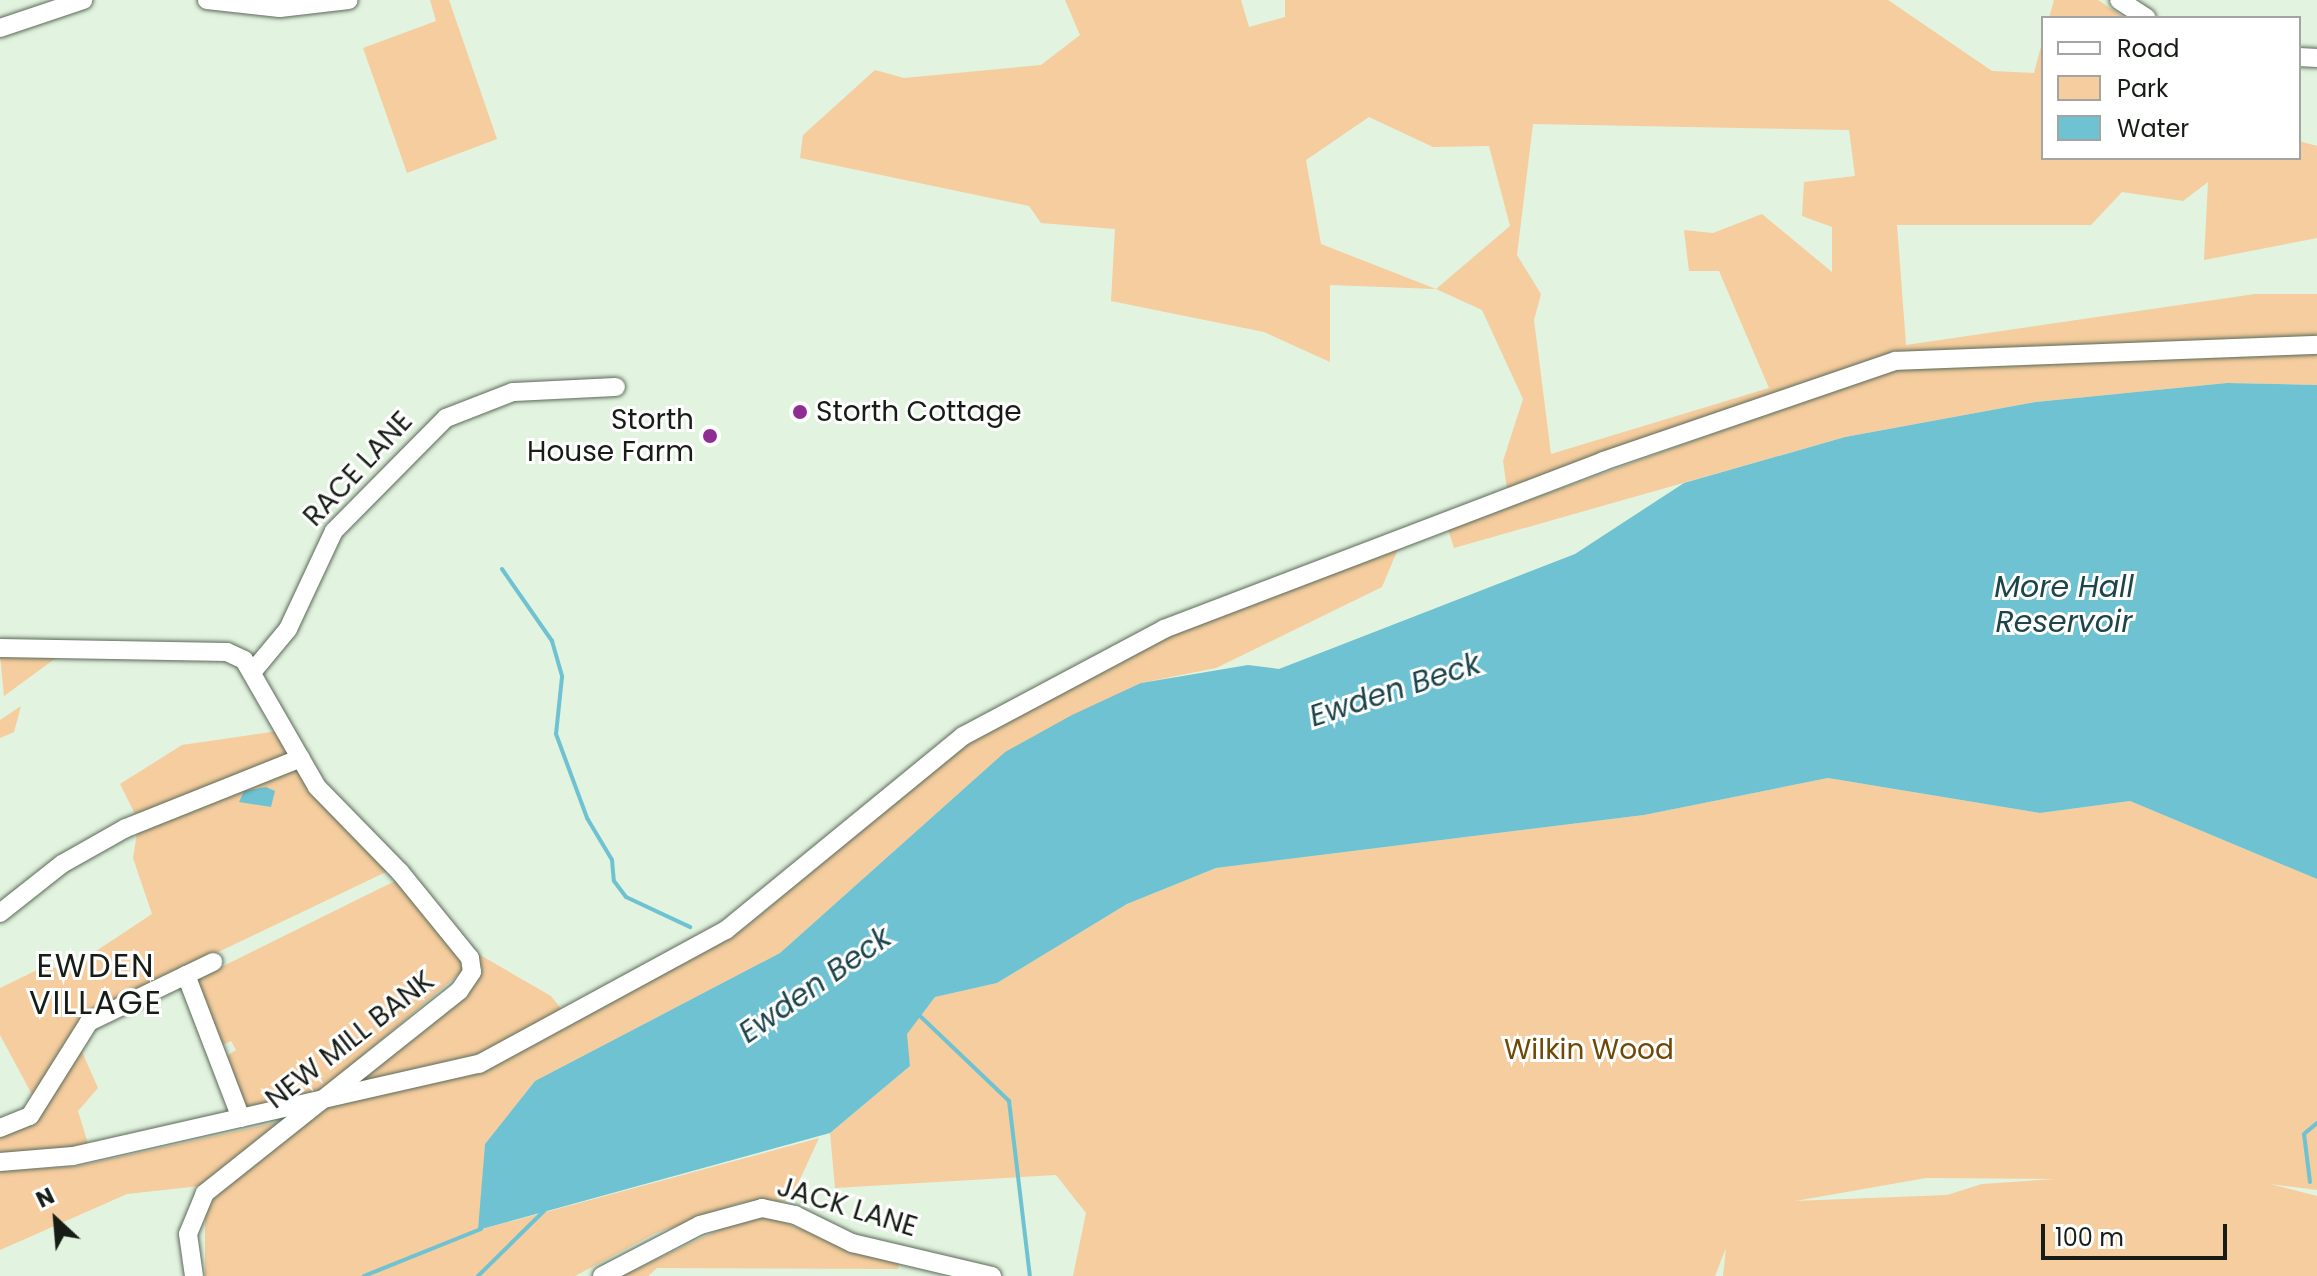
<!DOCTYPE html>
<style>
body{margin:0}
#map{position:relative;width:2317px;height:1276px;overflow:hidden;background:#e2f3df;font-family:Poppins,sans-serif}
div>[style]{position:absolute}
.green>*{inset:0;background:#f5cd9e}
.water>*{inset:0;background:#6ec2d2}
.stream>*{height:4px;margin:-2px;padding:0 2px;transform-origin:2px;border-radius:2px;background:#6ec2d2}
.roads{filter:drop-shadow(0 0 2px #5b6a59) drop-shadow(0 0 2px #5b6a59)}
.minor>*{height:18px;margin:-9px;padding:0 9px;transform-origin:9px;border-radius:9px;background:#fff}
.dots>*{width:22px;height:22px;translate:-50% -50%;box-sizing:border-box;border:4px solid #fff;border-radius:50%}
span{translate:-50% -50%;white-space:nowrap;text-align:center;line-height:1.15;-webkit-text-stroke:6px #fff;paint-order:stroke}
.poi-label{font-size:28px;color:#171d16}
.left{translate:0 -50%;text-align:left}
.right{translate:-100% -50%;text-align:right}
.street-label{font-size:28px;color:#171d16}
.park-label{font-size:28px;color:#704805}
.water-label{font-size:30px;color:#1c444b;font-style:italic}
.quarter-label{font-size:32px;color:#171d16;letter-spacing:2px}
.legend{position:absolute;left:2041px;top:16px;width:260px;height:144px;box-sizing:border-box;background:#fff;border:2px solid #a2a5a2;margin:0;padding:10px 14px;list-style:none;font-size:24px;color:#171d16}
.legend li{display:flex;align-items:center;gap:16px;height:40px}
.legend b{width:40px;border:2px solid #a2a5a2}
.north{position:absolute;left:16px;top:1180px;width:80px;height:80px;-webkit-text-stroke:6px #fff;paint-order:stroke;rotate:334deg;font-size:22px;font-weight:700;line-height:32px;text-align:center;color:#171d16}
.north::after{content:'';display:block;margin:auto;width:28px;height:36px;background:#171d16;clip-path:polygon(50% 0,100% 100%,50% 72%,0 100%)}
.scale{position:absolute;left:2041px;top:1224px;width:186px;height:36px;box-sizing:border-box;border:4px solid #171d16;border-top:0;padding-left:10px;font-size:24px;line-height:28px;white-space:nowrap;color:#171d16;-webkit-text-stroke:6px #fff;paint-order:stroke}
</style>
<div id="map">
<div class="green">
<div style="clip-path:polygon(430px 0,449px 0,497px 139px,407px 173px,363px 48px,436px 21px)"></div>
<div style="clip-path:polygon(evenodd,1065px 0,1241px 0,1249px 27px,1285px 17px,1285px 0,1888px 0,1992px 71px,2034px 73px,2043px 39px,2043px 158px,2299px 158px,2299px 141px,2317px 146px,2317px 238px,2204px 260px,2208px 182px,2183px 201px,2122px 192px,2091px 225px,1897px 225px,1906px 345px,2255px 294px,2317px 294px,2317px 385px,2227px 383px,2036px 402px,1845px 437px,1454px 548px,1448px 529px,1895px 368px,1961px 366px,1939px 355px,1894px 356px,1507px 489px,1503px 461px,1523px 399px,1482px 310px,1436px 289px,1330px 285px,1330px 362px,1264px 332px,1111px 301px,1115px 229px,1041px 223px,1029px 206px,800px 158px,803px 135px,875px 70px,904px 78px,1041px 65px,1080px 35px,1065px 0,1369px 117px,1433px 147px,1489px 146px,1510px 226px,1436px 289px,1321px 244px,1306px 160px,1369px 117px,1065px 0,1533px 124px,1849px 130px,1855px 176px,1804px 182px,1802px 216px,1832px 227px,1832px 272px,1762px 214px,1713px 233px,1684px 230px,1689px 271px,1719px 271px,1769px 388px,1551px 454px,1534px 320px,1541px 294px,1517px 255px,1533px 124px)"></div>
<div style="clip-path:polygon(2054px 0,2098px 0,2125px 18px,2049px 18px)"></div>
<div style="clip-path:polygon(1398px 549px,1382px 587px,1216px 668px,1141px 683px,1005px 752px,780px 953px,535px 1081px,485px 1144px,479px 1230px,819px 1138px,790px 1201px,740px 1203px,654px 1234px,575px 1276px,205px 1276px,205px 1212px,221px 1189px,324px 1106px,479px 1070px,516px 1052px,744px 928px,967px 742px,1169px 634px)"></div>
<div style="clip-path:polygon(0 655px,60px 655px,4px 696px)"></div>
<div style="clip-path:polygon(21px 706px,14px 732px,0 738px,0 720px)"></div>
<div style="clip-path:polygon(278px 731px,292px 757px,136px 816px,120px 784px,182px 745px)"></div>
<div style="clip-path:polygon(295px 769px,388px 871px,105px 1006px,36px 1102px,0 1035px,0 988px,37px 970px,75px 965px,152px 914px,133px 858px,138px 827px)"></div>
<div style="clip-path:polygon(evenodd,1828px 778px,2040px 813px,2130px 801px,2317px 879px,2317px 1190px,2270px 1184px,2317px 1196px,2317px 1276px,1723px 1276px,1726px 1248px,1715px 1276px,1073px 1276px,1086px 1213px,1056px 1175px,835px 1188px,830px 1133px,910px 1066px,906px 1034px,935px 997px,997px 983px,1127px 904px,1216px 868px,1644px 815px,1828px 778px,1926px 1178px,2055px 1179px,1982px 1184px,1947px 1195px,1795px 1201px,1926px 1178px)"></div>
<div style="clip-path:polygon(395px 881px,455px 947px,464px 970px,317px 1094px,245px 1112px,225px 1057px,236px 1050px,231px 1041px,221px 1046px,195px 980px)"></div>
<div style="clip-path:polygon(473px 951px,551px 996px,561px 1009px,477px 1058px,353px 1086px,465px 997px,482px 969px)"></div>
<div style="clip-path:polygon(79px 1045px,98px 1088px,78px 1111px,89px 1147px,0 1158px,0 1131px,32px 1117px)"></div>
<div style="clip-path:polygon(279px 1122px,200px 1186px,127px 1194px,0 1250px,0 1171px,78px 1166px)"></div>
<div style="clip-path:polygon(746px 1217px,775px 1218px,853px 1251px,901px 1258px,898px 1269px,657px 1268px,648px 1276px,621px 1276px)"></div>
</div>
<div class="water">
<div style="clip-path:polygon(2227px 383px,2317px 385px,2317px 879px,2130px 801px,2040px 813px,1828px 778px,1644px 815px,1216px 868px,1127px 904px,997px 983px,935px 997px,907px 1034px,910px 1066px,830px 1133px,478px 1230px,485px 1144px,535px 1081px,780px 953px,1005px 752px,1072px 715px,1141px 683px,1248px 665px,1279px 669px,1575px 554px,1684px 483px,1845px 437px,2036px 402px)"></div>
<div style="clip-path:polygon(266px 787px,275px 791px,271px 807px,239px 802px,244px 791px)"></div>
</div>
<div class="stream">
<div style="left:502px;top:569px;width:88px;rotate:55.2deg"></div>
<div style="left:552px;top:641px;width:37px;rotate:74deg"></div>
<div style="left:562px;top:677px;width:57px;rotate:96deg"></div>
<div style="left:556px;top:734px;width:90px;rotate:69.7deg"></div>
<div style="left:587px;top:818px;width:49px;rotate:59.2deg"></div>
<div style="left:612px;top:860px;width:21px;rotate:85deg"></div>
<div style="left:614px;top:881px;width:20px;rotate:53deg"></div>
<div style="left:626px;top:897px;width:71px;rotate:25.1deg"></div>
<div style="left:918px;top:1014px;width:126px;rotate:43.7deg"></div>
<div style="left:1009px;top:1101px;width:176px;rotate:83.2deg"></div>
<div style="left:2310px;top:1182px;width:48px;rotate:-97.1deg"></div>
<div style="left:2304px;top:1134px;width:17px;rotate:-40deg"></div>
<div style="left:364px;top:1276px;width:126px;rotate:-21.9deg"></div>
<div style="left:478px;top:1276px;width:94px;rotate:-44.6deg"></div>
</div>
<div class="roads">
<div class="minor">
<div style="left:207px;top:0;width:73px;rotate:6.3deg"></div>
<div style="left:280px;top:8px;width:69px;rotate:-6.6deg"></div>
<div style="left:2119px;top:0;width:33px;rotate:33deg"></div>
<div style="left:0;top:28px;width:88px;rotate:-18.6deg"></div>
<div style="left:2299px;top:57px;width:18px;rotate:3deg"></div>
<div style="left:0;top:648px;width:227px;rotate:1deg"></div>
<div style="left:227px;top:652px;width:19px;rotate:25deg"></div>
<div style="left:244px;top:660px;width:146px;rotate:60.1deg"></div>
<div style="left:317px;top:787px;width:119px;rotate:45.7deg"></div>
<div style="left:400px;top:872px;width:111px;rotate:50.9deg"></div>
<div style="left:470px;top:958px;width:14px;rotate:82deg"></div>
<div style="left:472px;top:972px;width:23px;rotate:124deg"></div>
<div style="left:459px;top:991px;width:325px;rotate:141.5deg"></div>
<div style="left:205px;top:1193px;width:44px;rotate:112.5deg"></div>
<div style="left:188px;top:1234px;width:42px;rotate:81.9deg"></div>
<div style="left:254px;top:670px;width:53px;rotate:-50.3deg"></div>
<div style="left:288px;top:629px;width:108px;rotate:-64.9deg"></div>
<div style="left:334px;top:531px;width:159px;rotate:-45.3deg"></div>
<div style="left:446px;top:418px;width:72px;rotate:-21.2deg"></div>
<div style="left:513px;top:392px;width:103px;rotate:-2.8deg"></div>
<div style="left:0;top:913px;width:79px;rotate:-38.3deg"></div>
<div style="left:62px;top:864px;width:73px;rotate:-29.4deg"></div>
<div style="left:126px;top:828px;width:188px;rotate:-21.8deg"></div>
<div style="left:186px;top:975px;width:153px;rotate:69deg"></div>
<div style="left:0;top:1128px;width:32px;rotate:-22deg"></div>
<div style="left:30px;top:1116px;width:111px;rotate:-57.9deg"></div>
<div style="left:89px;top:1022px;width:138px;rotate:-25.8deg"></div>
<div style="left:0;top:1162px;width:73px;rotate:-4.7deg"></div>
<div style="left:73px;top:1156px;width:416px;rotate:-12.8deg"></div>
<div style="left:479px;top:1064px;width:281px;rotate:-28.5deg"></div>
<div style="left:726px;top:930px;width:306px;rotate:-39.3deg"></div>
<div style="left:963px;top:736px;width:228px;rotate:-28deg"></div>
<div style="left:1164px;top:629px;width:470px;rotate:-20.9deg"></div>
<div style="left:1603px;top:461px;width:309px;rotate:-18.9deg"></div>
<div style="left:1895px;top:361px;width:422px;rotate:-2.2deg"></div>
<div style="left:602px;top:1276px;width:110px;rotate:-27.5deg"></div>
<div style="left:700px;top:1225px;width:64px;rotate:-15.3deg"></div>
<div style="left:762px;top:1208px;width:34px;rotate:12deg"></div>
<div style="left:795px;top:1215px;width:64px;rotate:26.2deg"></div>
<div style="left:852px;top:1243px;width:144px;rotate:13.3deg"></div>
</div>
</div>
<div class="dots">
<div style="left:800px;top:412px;background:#902d94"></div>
<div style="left:710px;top:436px;background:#902d94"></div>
</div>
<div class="poi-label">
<span class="left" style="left:816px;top:412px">Storth Cottage</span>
<span class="right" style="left:694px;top:436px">Storth<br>House Farm</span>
</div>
<div class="street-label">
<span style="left:358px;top:469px;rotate:-47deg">RACE LANE</span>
<span style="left:350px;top:1040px;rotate:-38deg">NEW MILL BANK</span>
<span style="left:847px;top:1207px;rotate:17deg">JACK LANE</span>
</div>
<div class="park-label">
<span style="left:1589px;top:1050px">Wilkin Wood</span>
</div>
<div class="water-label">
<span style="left:2064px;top:604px">More Hall<br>Reservoir</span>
<span style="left:1395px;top:690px;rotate:-18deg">Ewden Beck</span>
<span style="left:815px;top:985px;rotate:-35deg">Ewden Beck</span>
</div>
<div class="quarter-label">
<span style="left:96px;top:985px">EWDEN<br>VILLAGE</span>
</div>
<ul class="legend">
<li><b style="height:10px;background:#fff"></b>Road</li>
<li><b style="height:22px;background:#f5cd9e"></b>Park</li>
<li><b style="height:22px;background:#6ec2d2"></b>Water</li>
</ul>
<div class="north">N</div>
<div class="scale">100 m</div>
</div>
